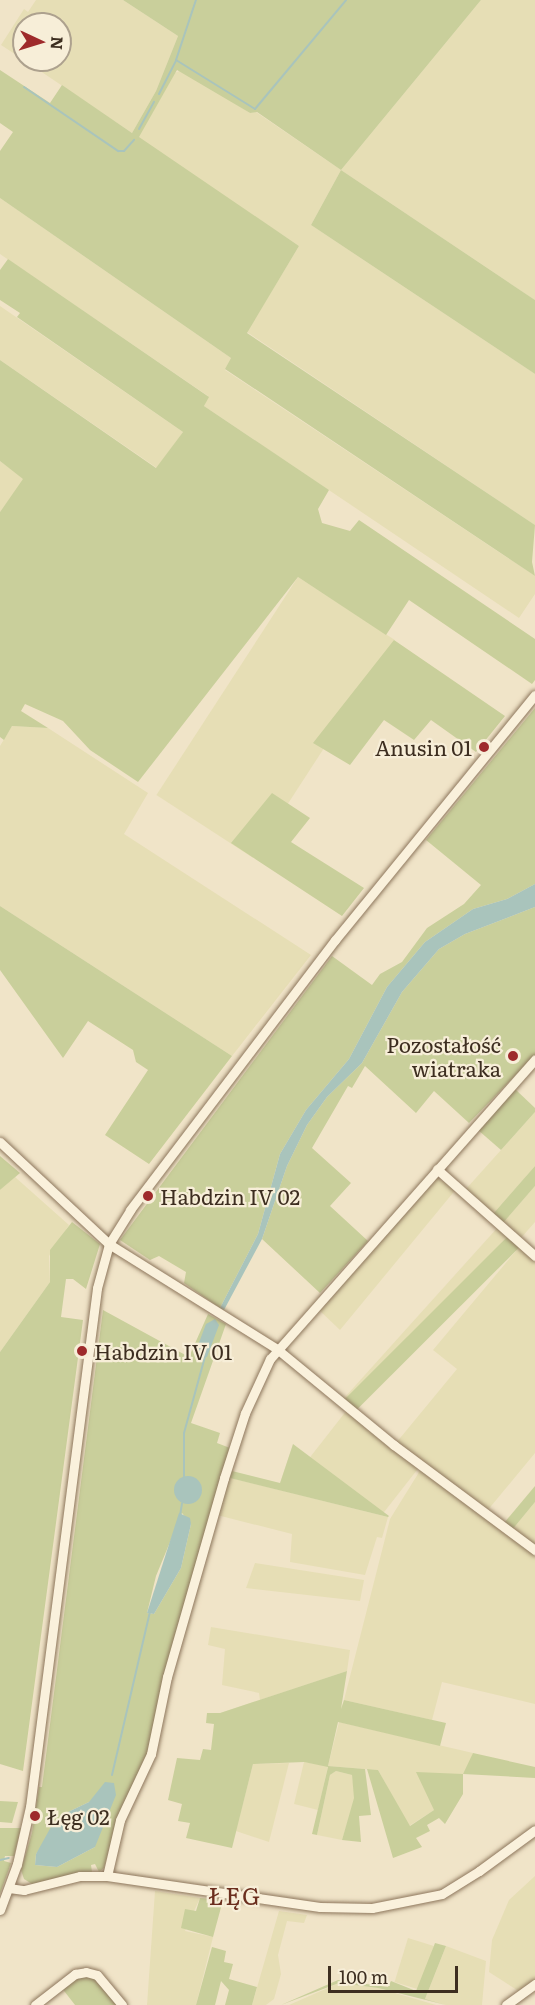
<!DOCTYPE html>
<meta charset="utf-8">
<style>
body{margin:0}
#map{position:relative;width:535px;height:2005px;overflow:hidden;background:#f0e4c8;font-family:Literata,serif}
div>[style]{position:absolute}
.farmland>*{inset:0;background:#e6deb5;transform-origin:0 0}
.green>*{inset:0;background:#c9cf9b;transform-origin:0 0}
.water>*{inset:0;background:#a9c4bc}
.round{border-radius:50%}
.stream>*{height:2px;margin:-1px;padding:0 1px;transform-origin:1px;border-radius:1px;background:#a9c4bc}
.roads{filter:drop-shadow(0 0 2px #8d765c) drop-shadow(0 0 2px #8d765c)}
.street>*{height:9px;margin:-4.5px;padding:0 4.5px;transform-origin:4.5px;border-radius:4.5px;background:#faf1dc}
.dots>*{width:16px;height:16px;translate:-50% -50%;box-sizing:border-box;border:3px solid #f7eed8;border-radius:50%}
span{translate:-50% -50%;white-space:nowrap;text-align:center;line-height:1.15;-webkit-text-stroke:4.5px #f7eed8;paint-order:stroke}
.poi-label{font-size:21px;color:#3d2e20}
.right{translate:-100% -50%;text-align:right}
.left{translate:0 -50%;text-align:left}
.quarter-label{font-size:24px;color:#6b2e1e;letter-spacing:1.5px}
.north{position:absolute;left:12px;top:12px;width:60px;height:60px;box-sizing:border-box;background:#f7eed8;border:2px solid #ada18e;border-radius:50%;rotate:94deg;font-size:16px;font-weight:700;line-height:24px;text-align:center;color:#3d2e20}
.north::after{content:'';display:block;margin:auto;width:21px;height:27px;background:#9e2a2b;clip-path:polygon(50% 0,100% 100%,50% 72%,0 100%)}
.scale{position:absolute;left:328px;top:1966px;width:130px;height:27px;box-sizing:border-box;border:3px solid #3d2e20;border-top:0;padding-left:8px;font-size:18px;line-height:21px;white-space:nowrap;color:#3d2e20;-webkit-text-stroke:4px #f7eed8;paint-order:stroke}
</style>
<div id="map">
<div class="farmland">
<div style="clip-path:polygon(36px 0,123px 0,178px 36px,156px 91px,132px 133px,24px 60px,60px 60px,60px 24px,24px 24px,24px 60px,1px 45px,24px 9px,28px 12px)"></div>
<div style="clip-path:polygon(481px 0,535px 0,535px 300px,341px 170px,311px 225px,535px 374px,535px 525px,247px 332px,299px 246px,138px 138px,175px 73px,181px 70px,250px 113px,256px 112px,341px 170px)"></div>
<div style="clip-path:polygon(0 198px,231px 358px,225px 370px,535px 576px,535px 594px,519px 618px,204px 406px,208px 396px,0 254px)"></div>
<div style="clip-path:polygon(0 306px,183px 432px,157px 468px,0 360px)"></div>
<div style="clip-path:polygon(0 461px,24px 479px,0 512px)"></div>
<div style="left:298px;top:577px;width:115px;height:260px;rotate:33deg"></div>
<div style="clip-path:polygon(12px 726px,48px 728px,148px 793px,124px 834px,311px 955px,232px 1056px,0 906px,0 746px)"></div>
<div style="clip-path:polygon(535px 1112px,535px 1166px,493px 1214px,466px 1189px)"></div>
<div style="clip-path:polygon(15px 1177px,69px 1225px,49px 1256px,50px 1282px,0 1352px,0 1190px)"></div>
<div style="clip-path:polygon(434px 1177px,457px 1188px,340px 1330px,318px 1309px)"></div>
<div style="clip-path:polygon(535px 1186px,535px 1222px,520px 1239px,503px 1223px)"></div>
<div style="left:499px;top:1226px;width:13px;height:233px;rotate:42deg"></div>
<div style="clip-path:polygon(520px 1246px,535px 1260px,535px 1453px,487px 1511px,396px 1443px,457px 1369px,433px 1350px)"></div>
<div style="left:347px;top:1410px;width:92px;height:60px;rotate:38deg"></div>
<div style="clip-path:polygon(421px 1469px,535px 1551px,535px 1704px,442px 1682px,432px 1720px,344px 1700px,390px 1519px)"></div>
<div style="clip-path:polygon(227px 1477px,388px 1517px,382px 1538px,377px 1537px,365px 1575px,290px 1562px,292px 1534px,217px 1515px)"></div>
<div style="clip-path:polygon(535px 1502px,535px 1546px,512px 1530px)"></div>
<div style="clip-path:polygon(255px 1563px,364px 1580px,360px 1601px,246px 1588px)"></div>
<div style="clip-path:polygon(211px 1627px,350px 1650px,347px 1671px,260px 1700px,259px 1693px,222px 1685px,225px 1649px,208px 1645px)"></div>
<div style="clip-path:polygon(339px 1722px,473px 1753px,470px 1765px,434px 1810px,409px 1826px,378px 1770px,328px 1766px,318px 1810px,294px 1804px,304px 1762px,328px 1766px)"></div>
<div style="clip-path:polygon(289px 1763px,269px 1842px,236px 1831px,253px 1764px)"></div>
<div style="clip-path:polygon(336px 1771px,352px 1775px,355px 1798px,342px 1840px,317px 1835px,330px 1775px)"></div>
<div style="clip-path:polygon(535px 1876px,535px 1981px,520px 1992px,489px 1972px,492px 1940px,509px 1900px)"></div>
<div style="clip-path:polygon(155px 1891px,200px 1898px,185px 1931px,213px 1937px,196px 2005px,147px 2005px)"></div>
<div style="clip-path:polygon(279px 1911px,307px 1915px,304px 1923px,287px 1921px,278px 1955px,281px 1974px,274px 1999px,266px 2005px,252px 2005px)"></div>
<div style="left:408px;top:1938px;width:27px;height:46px;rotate:17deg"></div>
<div style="clip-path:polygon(446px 1946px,486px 1961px,482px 2005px,446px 2005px,425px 1999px)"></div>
<div style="clip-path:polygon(339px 1983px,378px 1988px,436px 2005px,289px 2005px)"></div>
</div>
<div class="green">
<div style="clip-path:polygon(123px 0,481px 0,341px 170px,535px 300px,535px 374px,311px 225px,341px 170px,257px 112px,250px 113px,177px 70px,139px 137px,299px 246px,247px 333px,535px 525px,532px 562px,535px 576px,225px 369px,231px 358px,0 198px,0 151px,13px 132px,0 123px,0 70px,50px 103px,62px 85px,132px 133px,156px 91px,178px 36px)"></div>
<div style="clip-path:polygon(8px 259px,209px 397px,204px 406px,329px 490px,318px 509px,322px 523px,350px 531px,359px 520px,535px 639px,535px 680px,532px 684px,409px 600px,386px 635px,298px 577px,138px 782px,90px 750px,63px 721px,25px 704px,21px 711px,48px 728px,12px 726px,4px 740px,0 737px,0 512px,23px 479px,0 461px,0 360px,156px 468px,183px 432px,17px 317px,20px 313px,0 300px,0 270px)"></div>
<div style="clip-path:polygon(394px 640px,505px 716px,476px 752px,431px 720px,414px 740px,384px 720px,350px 765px,313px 743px)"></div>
<div style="clip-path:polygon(535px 708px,535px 884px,507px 899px,473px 909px,425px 942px,387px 987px,349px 1059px,306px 1110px,280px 1154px,258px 1234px,220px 1308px,184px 1283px,186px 1272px,159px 1256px,150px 1260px,120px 1240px,332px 956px,372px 985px,380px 974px,402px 962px,427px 928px,464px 904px,481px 885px,426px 840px)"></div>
<div style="clip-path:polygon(272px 793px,310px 818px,291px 842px,364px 888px,342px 916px,231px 843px)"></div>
<div style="clip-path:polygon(0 906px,232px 1056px,149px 1164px,105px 1135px,148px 1070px,136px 1062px,133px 1050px,88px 1021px,63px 1058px,0 970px)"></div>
<div style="clip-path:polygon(535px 907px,535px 1055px,469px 1123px,434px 1091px,416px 1113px,365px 1066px,352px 1088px,348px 1086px,312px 1148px,351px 1183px,330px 1206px,368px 1241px,320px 1293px,262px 1239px,287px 1166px,307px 1125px,327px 1097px,362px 1063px,402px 992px,439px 949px,465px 934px)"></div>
<div style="clip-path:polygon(515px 1089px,535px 1108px,535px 1112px,501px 1150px,478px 1130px)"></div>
<div style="clip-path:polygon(0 1156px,20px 1173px,0 1190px)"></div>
<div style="clip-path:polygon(535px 1166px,535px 1186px,503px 1223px,493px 1214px)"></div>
<div style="clip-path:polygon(72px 1222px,100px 1244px,86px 1289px,73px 1279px,66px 1279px,61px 1317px,83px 1320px,23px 1771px,0 1764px,0 1352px,50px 1282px,50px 1250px)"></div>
<div style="left:509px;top:1235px;width:16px;height:232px;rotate:45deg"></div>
<div style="clip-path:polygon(evenodd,103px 1310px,189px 1357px,208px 1314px,226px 1324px,191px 1423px,220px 1433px,217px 1443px,230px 1448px,146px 1761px,118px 1816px,104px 1868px,99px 1872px,95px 1864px,91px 1865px,92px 1872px,32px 1884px,24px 1879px,21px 1870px,32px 1833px,39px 1787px,42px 1787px,103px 1310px,182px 1513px,191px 1524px,181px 1568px,154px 1614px,147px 1613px,156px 1576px,182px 1513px,103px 1310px,89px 1802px,95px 1847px,57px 1867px,35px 1865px,36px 1854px,68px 1812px,89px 1802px)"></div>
<div style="clip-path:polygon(293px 1444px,389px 1516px,388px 1517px,230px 1478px,232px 1471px,280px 1483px)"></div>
<div style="clip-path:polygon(535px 1486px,535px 1502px,512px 1530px,504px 1523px)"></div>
<div style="clip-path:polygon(347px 1671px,341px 1709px,344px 1700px,446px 1723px,440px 1746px,338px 1722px,328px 1766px,365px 1769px,371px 1815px,359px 1816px,361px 1842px,342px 1840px,354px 1798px,352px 1775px,336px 1771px,330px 1775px,317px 1835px,312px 1834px,328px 1767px,304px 1762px,253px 1764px,232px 1848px,186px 1838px,190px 1823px,178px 1821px,182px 1804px,168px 1800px,177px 1758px,200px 1760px,203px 1749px,211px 1750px,214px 1724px,206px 1723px,207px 1713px,220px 1713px)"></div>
<div style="clip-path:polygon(473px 1753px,535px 1767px,535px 1778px,463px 1774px,463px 1794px,445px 1824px,439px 1818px,427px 1825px,430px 1831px,416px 1838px,422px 1847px,393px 1858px,367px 1769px,378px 1770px,410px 1826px,434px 1810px,416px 1772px,463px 1774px)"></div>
<div style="clip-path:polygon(0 1801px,18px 1802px,12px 1823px,0 1822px)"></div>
<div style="clip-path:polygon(0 1828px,21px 1828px,14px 1856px,5px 1856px,4px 1861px,11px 1863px,0 1894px)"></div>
<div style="clip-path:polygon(200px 1898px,223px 1900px,213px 1937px,181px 1928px,185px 1909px,196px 1911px)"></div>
<div style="clip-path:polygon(435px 1943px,446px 1946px,425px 1999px,446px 2005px,378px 1988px,339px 1983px,281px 2005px,338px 1980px,388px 1987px,391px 1981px,416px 1991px)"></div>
<div style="clip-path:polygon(212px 1947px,226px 1951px,224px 1962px,233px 1964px,229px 1979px,257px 1987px,252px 2005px,225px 2005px,229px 1990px,221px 1981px,215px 2005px,196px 2005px)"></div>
<div style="clip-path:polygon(86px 1975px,98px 1980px,118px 2005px,75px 2005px,61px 1987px)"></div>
</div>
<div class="water">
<div style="clip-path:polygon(535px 884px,535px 907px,465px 934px,439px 949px,402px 992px,362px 1063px,327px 1097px,307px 1125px,287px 1166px,262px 1239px,224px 1310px,220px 1308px,258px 1234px,280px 1154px,306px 1110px,349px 1059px,387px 987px,425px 942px,473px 909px,507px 899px)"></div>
<div style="clip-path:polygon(215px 1319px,219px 1325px,207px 1357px,202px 1358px,197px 1348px,206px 1324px)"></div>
<div class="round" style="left:174px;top:1476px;width:28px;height:28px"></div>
<div style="clip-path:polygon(179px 1513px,190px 1518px,191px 1524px,181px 1568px,154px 1614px,147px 1613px)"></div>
<div style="clip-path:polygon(105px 1782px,114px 1783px,116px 1795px,95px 1847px,57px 1867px,35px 1865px,36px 1854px,52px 1825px,68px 1812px,89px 1802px)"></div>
</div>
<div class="stream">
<div style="left:176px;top:60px;width:93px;rotate:31.8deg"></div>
<div style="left:255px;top:109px;width:142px;rotate:-50.1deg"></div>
<div style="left:24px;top:87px;width:114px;rotate:34.2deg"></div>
<div style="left:118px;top:151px;width:6px"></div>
<div style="left:124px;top:151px;width:15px;rotate:-48deg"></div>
<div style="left:159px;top:94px;width:38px;rotate:-63deg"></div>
<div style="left:176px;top:60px;width:63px;rotate:-71.6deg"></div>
<div style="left:139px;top:129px;width:31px;rotate:-61deg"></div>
<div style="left:184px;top:1477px;width:44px;rotate:-90deg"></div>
<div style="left:184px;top:1433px;width:79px;rotate:-74.6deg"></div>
<div style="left:180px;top:1516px;width:13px;rotate:-81deg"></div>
<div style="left:112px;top:1775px;width:167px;rotate:-76.9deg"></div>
<div style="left:0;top:1860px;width:9px;rotate:-13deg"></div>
</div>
<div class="roads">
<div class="street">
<div style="left:0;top:1142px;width:149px;rotate:43.1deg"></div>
<div style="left:109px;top:1244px;width:198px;rotate:32deg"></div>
<div style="left:277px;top:1349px;width:151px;rotate:39.4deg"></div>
<div style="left:394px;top:1445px;width:176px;rotate:36.7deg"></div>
<div style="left:437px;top:1169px;width:131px;rotate:41.6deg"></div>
<div style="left:107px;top:1876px;width:57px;rotate:-76.9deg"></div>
<div style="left:120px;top:1820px;width:73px;rotate:-64.8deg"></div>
<div style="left:151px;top:1754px;width:79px;rotate:-78.3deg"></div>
<div style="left:167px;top:1677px;width:207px;rotate:-74deg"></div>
<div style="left:224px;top:1478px;width:68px;rotate:-72.1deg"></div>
<div style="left:245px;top:1413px;width:60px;rotate:-65.2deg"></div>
<div style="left:270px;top:1359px;width:400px;rotate:-48.5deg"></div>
<div style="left:9px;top:1888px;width:15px;rotate:8deg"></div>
<div style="left:24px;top:1890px;width:58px;rotate:-14deg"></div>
<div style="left:80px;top:1876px;width:27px"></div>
<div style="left:107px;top:1876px;width:215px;rotate:8.3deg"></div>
<div style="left:320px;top:1907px;width:52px;rotate:1.1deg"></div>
<div style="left:372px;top:1908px;width:71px;rotate:-11.3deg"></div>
<div style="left:442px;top:1894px;width:44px;rotate:-31.9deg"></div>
<div style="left:479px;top:1871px;width:69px;rotate:-36.2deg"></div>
<div style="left:0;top:1910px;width:49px;rotate:-69.7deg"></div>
<div style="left:17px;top:1864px;width:58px;rotate:-77.2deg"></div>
<div style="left:30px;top:1807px;width:523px;rotate:-82.64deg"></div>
<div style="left:97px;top:1288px;width:46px;rotate:-74.7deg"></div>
<div style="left:109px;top:1244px;width:40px;rotate:-58deg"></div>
<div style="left:130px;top:1210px;width:339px;rotate:-52.8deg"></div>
<div style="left:335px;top:940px;width:316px;rotate:-50.8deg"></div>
<div style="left:35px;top:2005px;width:51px;rotate:-37.8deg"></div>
<div style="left:75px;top:1974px;width:11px;rotate:-10deg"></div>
<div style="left:86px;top:1972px;width:11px;rotate:15deg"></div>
<div style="left:97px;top:1975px;width:39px;rotate:50deg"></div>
<div style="left:506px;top:2005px;width:36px;rotate:-36deg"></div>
</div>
</div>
<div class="dots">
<div style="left:484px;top:747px;background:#9e2a2b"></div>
<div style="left:513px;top:1056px;background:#9e2a2b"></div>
<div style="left:148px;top:1196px;background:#9e2a2b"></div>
<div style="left:82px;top:1351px;background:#9e2a2b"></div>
<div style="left:35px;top:1816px;background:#9e2a2b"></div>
</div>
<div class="poi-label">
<span class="right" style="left:472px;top:747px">Anusin 01</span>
<span class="right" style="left:501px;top:1056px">Pozostałość<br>wiatraka</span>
<span class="left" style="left:160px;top:1196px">Habdzin IV 02</span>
<span class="left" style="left:94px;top:1351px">Habdzin IV 01</span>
<span class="left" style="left:47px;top:1816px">Łęg 02</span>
</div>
<div class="quarter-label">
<span style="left:235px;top:1895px">ŁĘG</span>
</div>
<div class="north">N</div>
<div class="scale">100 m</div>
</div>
